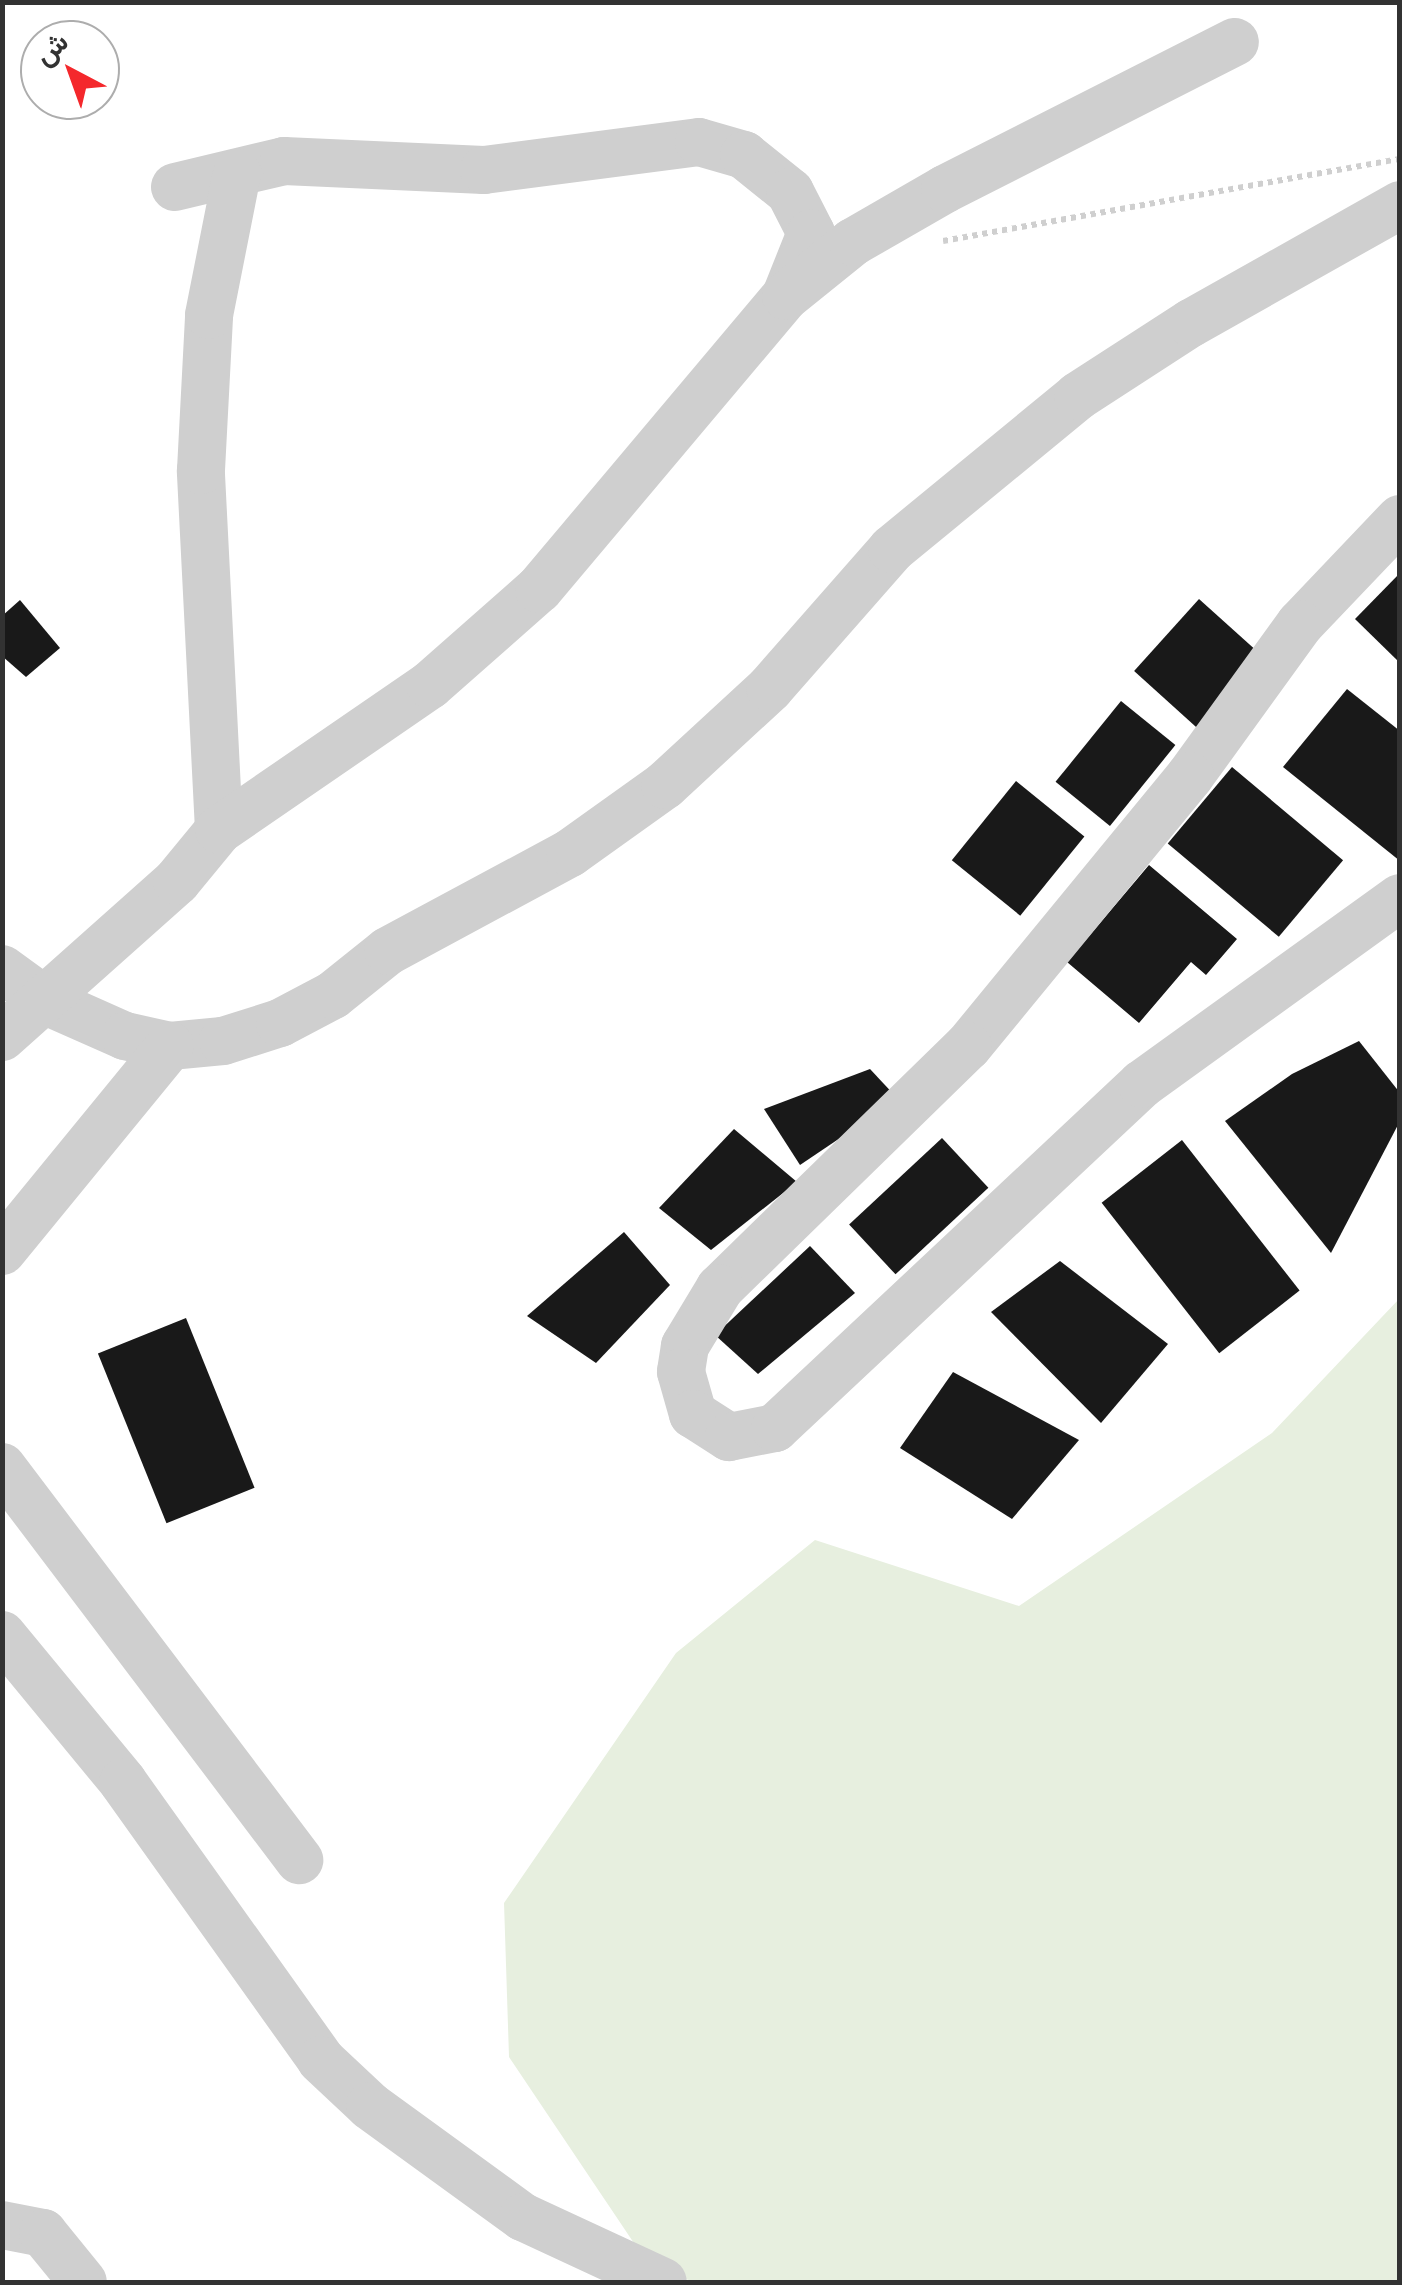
<!DOCTYPE html>
<meta charset="utf-8">
<style>
body{margin:0}
#map{position:relative;width:1402px;height:2285px;overflow:hidden;background:#fff;font-family:Helvetica,Vazirmatn,sans-serif}
div>[style]{position:absolute}
.green>*{inset:0;background:#e7efdf}
.building>*{inset:0;background:#191919;transform-origin:0 0}
.path>*{height:6px;margin-top:-3px;transform-origin:0;background:repeating-linear-gradient(90deg,#cfcfcf 0 5px,transparent 0 10px)}
.minor>*{height:48px;margin:-24px;padding:0 24px;transform-origin:24px;border-radius:24px;background:#cfcfcf}
span{translate:-50% -50%;white-space:nowrap;text-align:center;line-height:1.15;-webkit-text-stroke:10px #fff;paint-order:stroke}
.frame{position:absolute;inset:0;border:5px solid #323232;pointer-events:none}
.north{position:absolute;left:20px;top:20px;width:100px;height:100px;box-sizing:border-box;background:#fff;border:2px solid #adadad;border-radius:50%;rotate:319deg;font-size:28px;font-weight:700;line-height:40px;text-align:center;color:#323232}
.north::after{content:'';display:block;margin:auto;width:35px;height:45px;background:#f4282c;clip-path:polygon(50% 0,100% 100%,50% 72%,0 100%)}
</style>
<div id="map">
<div class="green">
<div style="clip-path:polygon(1399px 1299px,1399px 2282px,699px 2282px,654px 2273px,509px 2057px,504px 1903px,676px 1653px,815px 1540px,1019px 1606px,1272px 1433px)"></div>
</div>
<div class="building">
<div style="clip-path:polygon(1400px 573px,1400px 663px,1355px 619px)"></div>
<div style="left:1199px;top:599px;width:89px;height:97px;rotate:42deg"></div>
<div style="clip-path:polygon(20px 600px,60px 648px,26px 677px,2px 656px,2px 616px)"></div>
<div style="clip-path:polygon(1347px 689px,1400px 731px,1400px 861px,1283px 767px)"></div>
<div style="left:1121px;top:701px;width:70px;height:104px;rotate:39deg"></div>
<div style="left:1232px;top:767px;width:145px;height:100px;rotate:40deg"></div>
<div style="left:1016px;top:781px;width:88px;height:102px;rotate:39deg"></div>
<div style="clip-path:polygon(1149px 865px,1237px 939px,1206px 975px,1191px 962px,1139px 1023px,1067px 962px)"></div>
<div style="clip-path:polygon(1359px 1041px,1400px 1093px,1400px 1121px,1331px 1253px,1225px 1121px,1292px 1074px)"></div>
<div style="clip-path:polygon(870px 1069px,898px 1099px,800px 1165px,764px 1109px)"></div>
<div style="clip-path:polygon(734px 1129px,797px 1182px,711px 1250px,659px 1208px)"></div>
<div style="left:942px;top:1138px;width:68px;height:127px;rotate:47deg"></div>
<div style="left:1182px;top:1140px;width:191px;height:102px;rotate:52deg"></div>
<div style="clip-path:polygon(624px 1232px,670px 1285px,596px 1363px,527px 1316px)"></div>
<div style="clip-path:polygon(810px 1246px,855px 1293px,758px 1374px,715px 1335px)"></div>
<div style="clip-path:polygon(1060px 1261px,1168px 1344px,1101px 1423px,991px 1312px)"></div>
<div style="left:186px;top:1318px;width:183px;height:95px;rotate:68deg"></div>
<div style="clip-path:polygon(953px 1372px,1079px 1440px,1012px 1519px,900px 1448px)"></div>
</div>
<div class="path">
<div style="left:943px;top:241px;width:464px;rotate:-10.2deg"></div>
</div>
<div class="minor">
<div style="left:175px;top:187px;width:112px;rotate:-13.4deg"></div>
<div style="left:284px;top:161px;width:200px;rotate:2.6deg"></div>
<div style="left:484px;top:170px;width:217px;rotate:-7.4deg"></div>
<div style="left:699px;top:142px;width:47px;rotate:16.1deg"></div>
<div style="left:744px;top:155px;width:59px;rotate:38.8deg"></div>
<div style="left:790px;top:192px;width:46px;rotate:62.9deg"></div>
<div style="left:811px;top:233px;width:65px;rotate:111.8deg"></div>
<div style="left:1400px;top:519px;width:145px;rotate:133.6deg"></div>
<div style="left:1300px;top:624px;width:188px;rotate:125.9deg"></div>
<div style="left:1190px;top:776px;width:350px;rotate:129.4deg"></div>
<div style="left:968px;top:1046px;width:347px;rotate:135.7deg"></div>
<div style="left:720px;top:1288px;width:68px;rotate:121.1deg"></div>
<div style="left:685px;top:1346px;width:26px;rotate:99deg"></div>
<div style="left:681px;top:1372px;width:44px;rotate:74.1deg"></div>
<div style="left:693px;top:1414px;width:43px;rotate:32.6deg"></div>
<div style="left:729px;top:1437px;width:47px;rotate:-11.1deg"></div>
<div style="left:775px;top:1428px;width:503px;rotate:-43.15deg"></div>
<div style="left:1142px;top:1084px;width:318px;rotate:-35.8deg"></div>
<div style="left:219px;top:830px;width:360px;rotate:-92.9deg"></div>
<div style="left:201px;top:470px;width:155px;rotate:-87deg"></div>
<div style="left:209px;top:315px;width:145px;rotate:-78.8deg"></div>
<div style="left:2px;top:969px;width:54px;rotate:36deg"></div>
<div style="left:46px;top:1001px;width:86px;rotate:23.9deg"></div>
<div style="left:125px;top:1036px;width:46px;rotate:12.5deg"></div>
<div style="left:170px;top:1046px;width:53px;rotate:-5.4deg"></div>
<div style="left:223px;top:1041px;width:60px;rotate:-17.5deg"></div>
<div style="left:280px;top:1023px;width:60px;rotate:-27.8deg"></div>
<div style="left:333px;top:995px;width:70px;rotate:-38.7deg"></div>
<div style="left:388px;top:951px;width:207px;rotate:-28.3deg"></div>
<div style="left:570px;top:853px;width:117px;rotate:-35.6deg"></div>
<div style="left:665px;top:785px;width:143px;rotate:-42.7deg"></div>
<div style="left:770px;top:688px;width:185px;rotate:-48.7deg"></div>
<div style="left:892px;top:549px;width:241px;rotate:-39.4deg"></div>
<div style="left:1078px;top:396px;width:135px;rotate:-32.9deg"></div>
<div style="left:1191px;top:323px;width:240px;rotate:-29.4deg"></div>
<div style="left:2px;top:1037px;width:234px;rotate:-41.7deg"></div>
<div style="left:177px;top:881px;width:66px;rotate:-50.5deg"></div>
<div style="left:219px;top:830px;width:256px;rotate:-34.5deg"></div>
<div style="left:430px;top:685px;width:145px;rotate:-41.4deg"></div>
<div style="left:539px;top:589px;width:383px;rotate:-49.9deg"></div>
<div style="left:786px;top:296px;width:86px;rotate:-38.9deg"></div>
<div style="left:853px;top:242px;width:106px;rotate:-29.9deg"></div>
<div style="left:945px;top:189px;width:325px;rotate:-26.9deg"></div>
<div style="left:2px;top:1251px;width:265px;rotate:-50.7deg"></div>
<div style="left:2px;top:1467px;width:493px;rotate:52.9deg"></div>
<div style="left:2px;top:1635px;width:190px;rotate:50.5deg"></div>
<div style="left:123px;top:1782px;width:341px;rotate:54.5deg"></div>
<div style="left:321px;top:2060px;width:67px;rotate:43.2deg"></div>
<div style="left:370px;top:2106px;width:189px;rotate:36deg"></div>
<div style="left:523px;top:2217px;width:154px;rotate:24.9deg"></div>
<div style="left:2px;top:2225px;width:42px;rotate:11deg"></div>
<div style="left:43px;top:2233px;width:63px;rotate:50.8deg"></div>
</div>
<div class="frame"></div>
<div class="north">ش</div>
</div>
